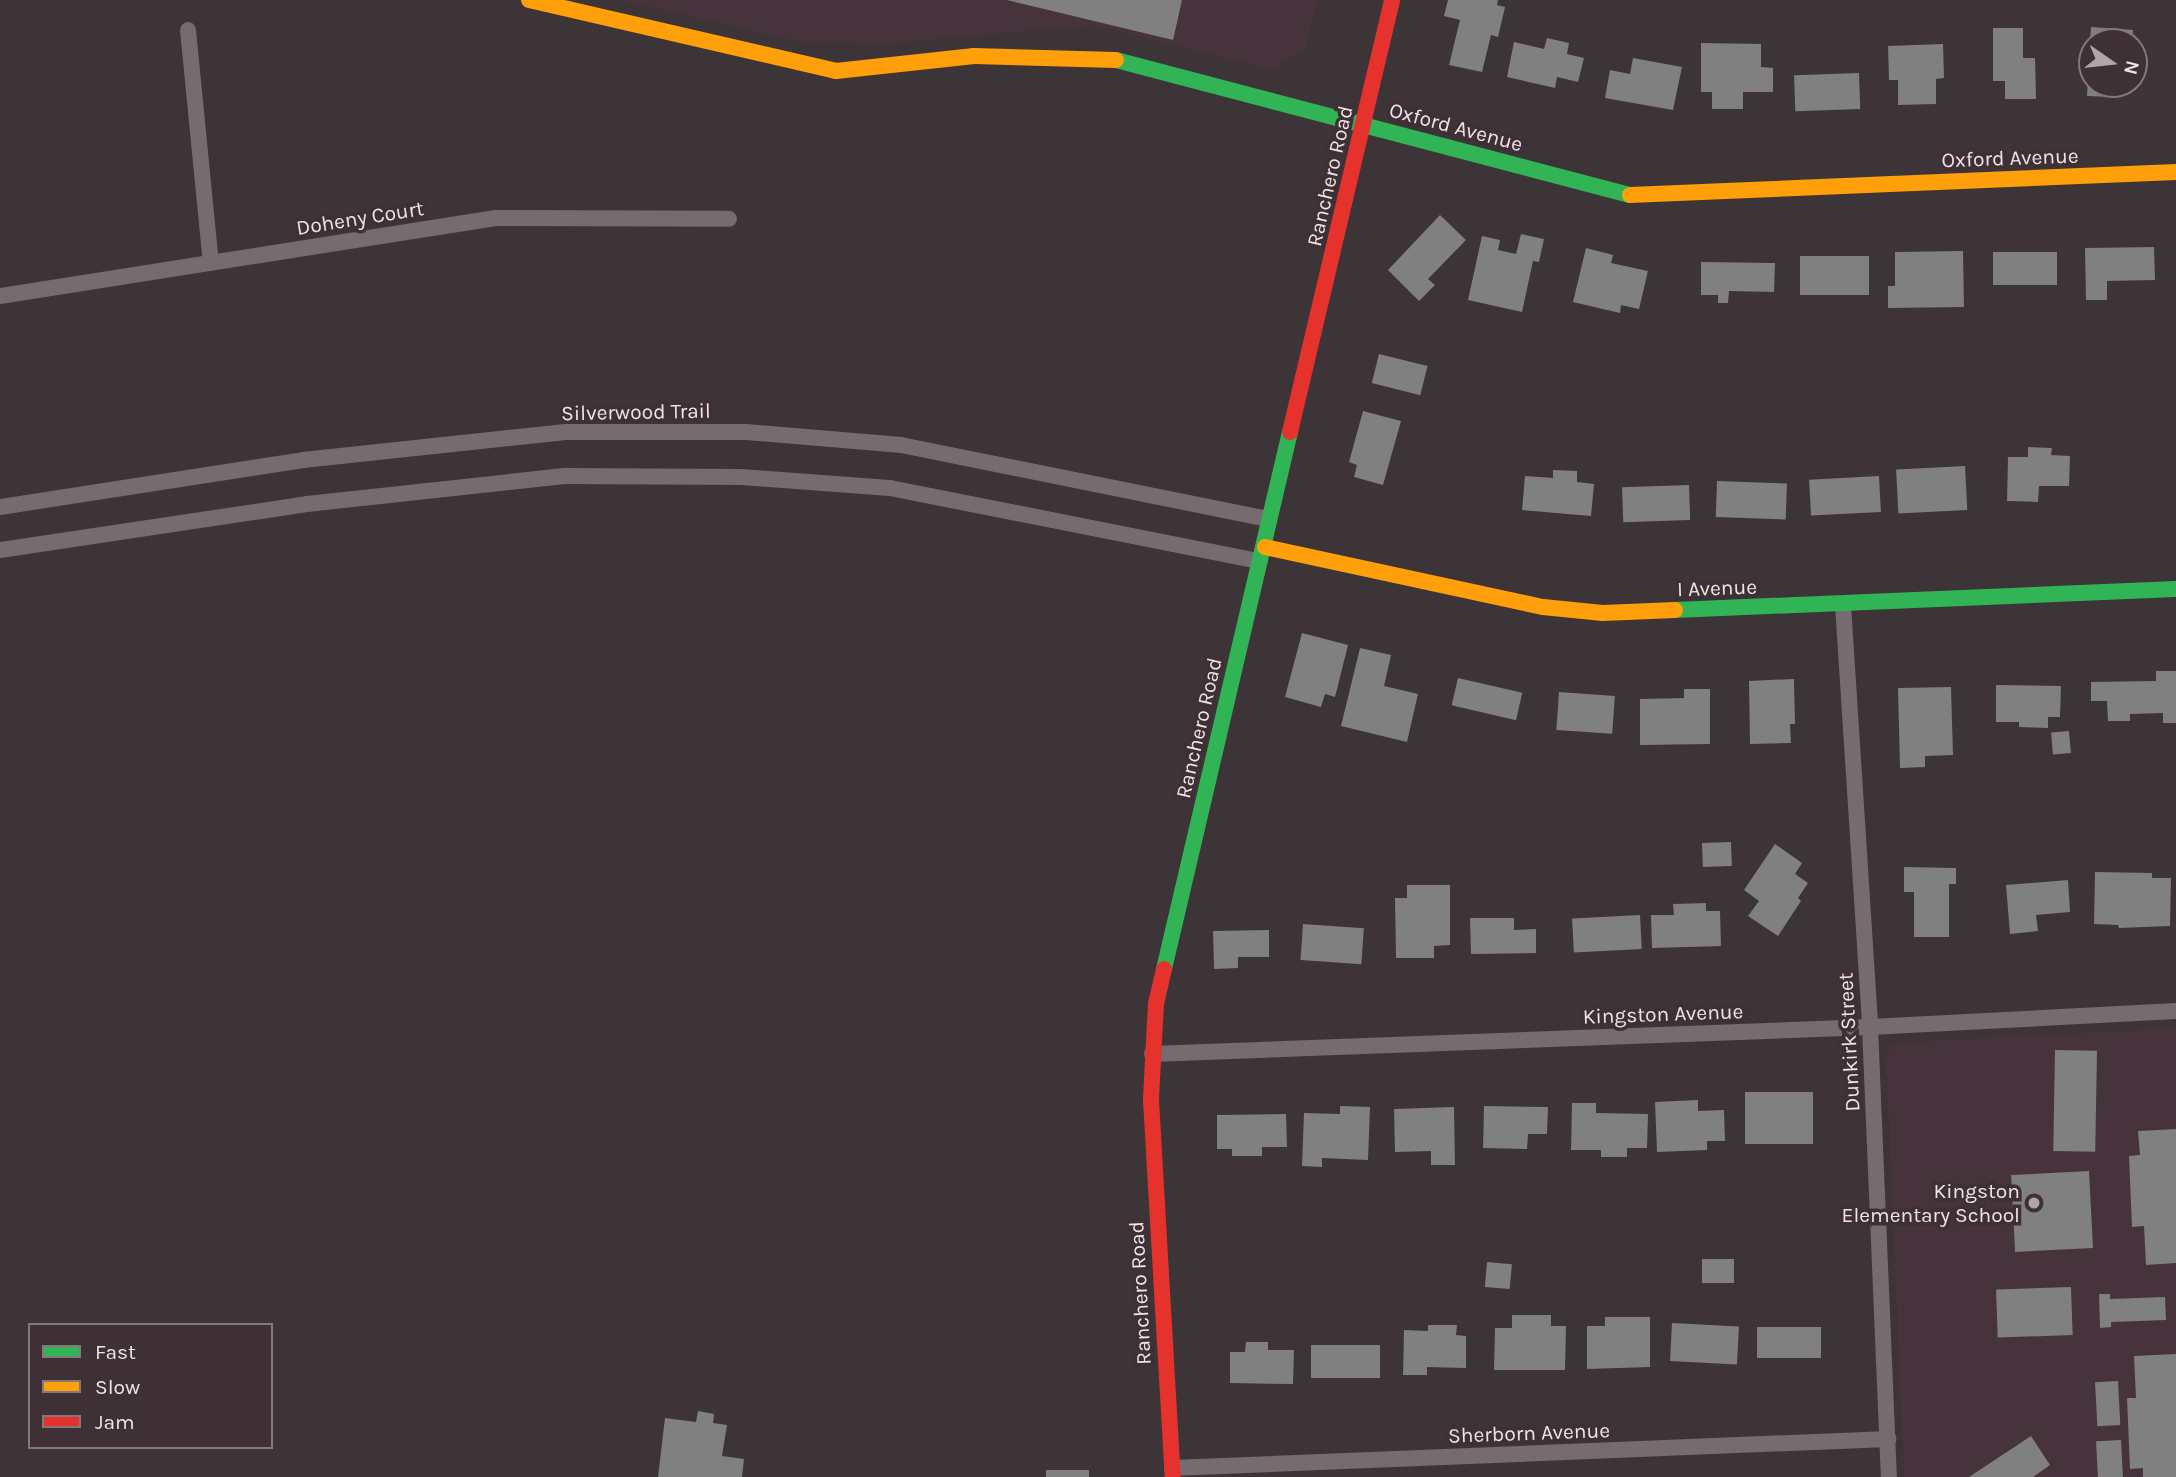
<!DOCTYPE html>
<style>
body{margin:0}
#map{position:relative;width:2176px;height:1477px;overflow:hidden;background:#3c3437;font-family:Karla,sans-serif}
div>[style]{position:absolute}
.built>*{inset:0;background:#46333b}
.building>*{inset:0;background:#808080;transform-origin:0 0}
.street>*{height:16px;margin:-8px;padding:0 8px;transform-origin:8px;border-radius:8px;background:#766b6f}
.fast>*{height:16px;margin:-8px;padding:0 8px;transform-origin:8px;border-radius:8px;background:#30b455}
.slow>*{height:16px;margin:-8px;padding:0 8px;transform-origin:8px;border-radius:8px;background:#ff9f0a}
.jam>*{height:16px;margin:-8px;padding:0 8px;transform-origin:8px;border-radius:8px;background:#e5322d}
.dots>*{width:19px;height:19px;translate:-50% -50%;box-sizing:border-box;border:4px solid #3f3036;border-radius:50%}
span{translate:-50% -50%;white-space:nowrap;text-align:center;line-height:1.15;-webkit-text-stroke:7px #3f3036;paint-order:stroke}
.street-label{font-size:21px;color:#eee4e8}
.poi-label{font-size:21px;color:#eee4e8}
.right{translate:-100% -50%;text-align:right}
.legend{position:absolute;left:28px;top:1323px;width:245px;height:126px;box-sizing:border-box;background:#3f3036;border:2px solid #85787d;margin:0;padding:9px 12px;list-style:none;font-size:21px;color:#eee4e8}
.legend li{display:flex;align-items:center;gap:14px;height:35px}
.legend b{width:35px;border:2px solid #85787d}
.north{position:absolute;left:2078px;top:28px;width:70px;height:70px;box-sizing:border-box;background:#3f3036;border:2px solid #85787d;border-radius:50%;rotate:104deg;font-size:19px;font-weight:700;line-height:28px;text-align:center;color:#eee4e8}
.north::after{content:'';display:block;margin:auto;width:24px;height:32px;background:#b0a6aa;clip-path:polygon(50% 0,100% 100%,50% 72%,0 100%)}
</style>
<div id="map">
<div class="built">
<div style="clip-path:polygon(620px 0,1317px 0,1306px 48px,1273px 70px,1093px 25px,894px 43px,799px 42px)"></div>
<div style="clip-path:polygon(2176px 1028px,2176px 1477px,1904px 1477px,1886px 1059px,1891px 1045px,1905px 1042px)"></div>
</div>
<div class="building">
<div style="clip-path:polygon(1007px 0,1182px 0,1173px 40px)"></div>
<div style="clip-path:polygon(1448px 0,1498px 0,1497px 5px,1505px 7px,1498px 37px,1491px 35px,1482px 72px,1449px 65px,1460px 20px,1444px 16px)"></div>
<div style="clip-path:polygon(2091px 27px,2133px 30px,2132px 42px,2090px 42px)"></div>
<div style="clip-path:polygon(1993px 28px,2023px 28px,2023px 58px,2035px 58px,2036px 99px,2005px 99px,2005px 81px,1993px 81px)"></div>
<div style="clip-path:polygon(1547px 38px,1569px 43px,1567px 54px,1584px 58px,1578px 82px,1557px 77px,1555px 88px,1507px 77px,1514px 42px,1544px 49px)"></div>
<div style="clip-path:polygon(2090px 42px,2092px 84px,2112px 84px,2111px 97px,2087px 96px)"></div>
<div style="clip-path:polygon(1701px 43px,1761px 44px,1761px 67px,1773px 68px,1773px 92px,1743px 92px,1743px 109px,1712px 109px,1712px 92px,1701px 92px)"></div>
<div style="clip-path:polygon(1943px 44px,1944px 78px,1936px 79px,1936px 104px,1898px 105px,1898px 80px,1889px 80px,1888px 46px)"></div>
<div style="clip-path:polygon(1633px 58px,1682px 67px,1673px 110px,1605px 98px,1610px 70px,1630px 74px)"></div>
<div style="left:1859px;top:73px;width:36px;height:65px;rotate:88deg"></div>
<div style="clip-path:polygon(1440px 215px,1466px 240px,1428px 279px,1435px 285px,1419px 301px,1388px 270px)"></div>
<div style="clip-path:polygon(1521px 234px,1544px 239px,1539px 262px,1533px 261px,1522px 312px,1468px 300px,1482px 236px,1500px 240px,1498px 250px,1516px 254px)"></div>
<div style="clip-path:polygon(2154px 247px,2155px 280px,2107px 281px,2107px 300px,2086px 300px,2085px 248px)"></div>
<div style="clip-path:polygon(1586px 248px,1613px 255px,1611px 263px,1648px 271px,1639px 309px,1621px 305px,1620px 313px,1573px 302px)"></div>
<div style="clip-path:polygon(1963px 251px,1964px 307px,1888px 308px,1888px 286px,1895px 286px,1895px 252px)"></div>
<div style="left:1993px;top:252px;width:64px;height:33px"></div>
<div style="left:1800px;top:256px;width:69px;height:39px"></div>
<div style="clip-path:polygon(1701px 262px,1775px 263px,1774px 292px,1729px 291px,1728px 303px,1718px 303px,1718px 295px,1701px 295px)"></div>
<div style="left:1379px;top:354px;width:50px;height:30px;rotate:14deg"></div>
<div style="clip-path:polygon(1363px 411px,1401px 421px,1383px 485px,1354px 477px,1357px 465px,1349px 462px)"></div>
<div style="clip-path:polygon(2028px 447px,2052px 448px,2051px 455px,2070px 456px,2069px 486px,2039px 486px,2038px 502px,2007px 501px,2008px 457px,2028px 457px)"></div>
<div style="left:1965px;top:466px;width:44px;height:69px;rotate:87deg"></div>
<div style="clip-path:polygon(1553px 470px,1577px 471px,1577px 482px,1594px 484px,1591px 516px,1522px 510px,1525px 476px,1553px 478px)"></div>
<div style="left:1879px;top:476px;width:36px;height:70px;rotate:87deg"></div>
<div style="left:1717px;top:481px;width:70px;height:36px;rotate:2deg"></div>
<div style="left:1689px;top:485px;width:35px;height:67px;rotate:88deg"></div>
<div style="clip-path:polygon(1302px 633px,1348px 645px,1335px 697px,1325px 694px,1321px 707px,1285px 697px)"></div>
<div style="clip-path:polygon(1360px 648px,1391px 655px,1384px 686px,1418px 694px,1407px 742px,1341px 726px)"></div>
<div style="clip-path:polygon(2156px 671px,2176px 671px,2176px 723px,2163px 723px,2163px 713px,2130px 714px,2130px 721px,2108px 721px,2107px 701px,2091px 701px,2091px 682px,2156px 681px)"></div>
<div style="left:1458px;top:678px;width:66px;height:28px;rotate:13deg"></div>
<div style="clip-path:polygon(1794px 679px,1795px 724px,1790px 724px,1791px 743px,1750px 744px,1749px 681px)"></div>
<div style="clip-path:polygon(1996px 685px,2061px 686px,2060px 717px,2048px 717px,2048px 728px,2019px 727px,2019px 722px,1996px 722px)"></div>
<div style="clip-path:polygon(1951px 687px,1953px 755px,1925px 756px,1925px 767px,1900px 768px,1898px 688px)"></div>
<div style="clip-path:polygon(1684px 689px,1710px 689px,1710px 744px,1640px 745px,1640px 699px,1684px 698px)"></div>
<div style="left:1559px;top:692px;width:56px;height:38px;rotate:4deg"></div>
<div style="left:2069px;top:731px;width:22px;height:18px;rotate:85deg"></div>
<div style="left:1731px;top:842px;width:24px;height:29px;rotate:88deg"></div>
<div style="clip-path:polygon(1775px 844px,1802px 863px,1795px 874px,1808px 883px,1798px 898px,1801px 901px,1778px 936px,1748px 916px,1759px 901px,1744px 890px)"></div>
<div style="clip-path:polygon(1904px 867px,1956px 868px,1956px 884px,1949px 884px,1949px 937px,1914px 937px,1914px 892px,1904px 892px)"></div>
<div style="clip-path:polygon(2095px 872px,2152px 873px,2152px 878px,2171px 878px,2170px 926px,2119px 928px,2118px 925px,2094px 924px)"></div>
<div style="clip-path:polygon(2068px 880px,2070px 912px,2036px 915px,2038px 931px,2010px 934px,2006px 885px)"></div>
<div style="clip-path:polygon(1407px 885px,1450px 885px,1450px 945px,1434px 946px,1434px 958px,1396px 958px,1395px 898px,1407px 898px)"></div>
<div style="clip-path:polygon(1706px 903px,1706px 911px,1720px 911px,1721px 946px,1652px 948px,1651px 915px,1674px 915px,1673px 904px)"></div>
<div style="left:1640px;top:915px;width:34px;height:68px;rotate:87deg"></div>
<div style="clip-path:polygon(1470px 918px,1514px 918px,1514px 930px,1536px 929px,1536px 953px,1471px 954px)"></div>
<div style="left:1303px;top:924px;width:61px;height:36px;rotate:4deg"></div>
<div style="clip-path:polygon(1269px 930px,1269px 957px,1238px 957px,1238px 968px,1214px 969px,1213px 931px)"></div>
<div style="left:2055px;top:1050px;width:42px;height:101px;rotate:1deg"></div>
<div style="left:1745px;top:1092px;width:68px;height:52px"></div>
<div style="clip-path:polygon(1698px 1100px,1698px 1111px,1724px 1110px,1725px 1141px,1707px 1141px,1707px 1150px,1657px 1152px,1655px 1102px)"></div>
<div style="clip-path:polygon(1572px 1103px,1596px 1103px,1596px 1113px,1648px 1114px,1647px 1148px,1627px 1148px,1627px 1157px,1601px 1157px,1601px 1150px,1571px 1150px)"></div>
<div style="clip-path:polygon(1340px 1106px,1370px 1107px,1368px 1160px,1322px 1158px,1322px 1167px,1302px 1166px,1304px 1113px,1340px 1114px)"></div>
<div style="clip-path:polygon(1484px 1106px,1548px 1107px,1547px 1134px,1528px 1134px,1527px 1149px,1483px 1148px)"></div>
<div style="clip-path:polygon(1454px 1107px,1455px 1165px,1431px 1165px,1431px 1151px,1395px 1152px,1394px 1109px)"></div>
<div style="clip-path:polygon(1286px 1114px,1287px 1147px,1262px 1147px,1262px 1156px,1232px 1156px,1232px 1149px,1217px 1149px,1217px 1115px)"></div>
<div style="clip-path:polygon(2176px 1129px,2176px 1263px,2146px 1265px,2144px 1226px,2132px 1227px,2129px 1156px,2140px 1155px,2138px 1131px)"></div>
<div style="left:2089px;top:1171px;width:77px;height:78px;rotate:87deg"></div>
<div style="left:1702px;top:1259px;width:32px;height:24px"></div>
<div style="left:1487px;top:1262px;width:25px;height:25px;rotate:5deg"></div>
<div style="left:2071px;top:1287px;width:48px;height:75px;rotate:88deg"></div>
<div style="clip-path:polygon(2099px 1294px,2110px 1294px,2110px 1299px,2165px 1297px,2166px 1320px,2111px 1322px,2111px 1327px,2100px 1328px)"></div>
<div style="clip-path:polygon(1512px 1315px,1551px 1315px,1551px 1326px,1566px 1326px,1565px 1370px,1494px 1370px,1495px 1328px,1512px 1328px)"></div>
<div style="clip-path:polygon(1605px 1317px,1650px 1317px,1650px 1367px,1587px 1369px,1587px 1326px,1605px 1326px)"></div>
<div style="left:1672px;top:1323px;width:67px;height:38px;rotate:3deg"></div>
<div style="clip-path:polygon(1428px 1325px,1457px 1325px,1456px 1335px,1466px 1336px,1466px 1368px,1427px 1367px,1427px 1375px,1403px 1375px,1404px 1330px,1428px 1331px)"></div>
<div style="left:1757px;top:1327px;width:64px;height:31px"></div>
<div style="clip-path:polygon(1246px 1342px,1268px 1342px,1268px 1350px,1294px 1350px,1293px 1384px,1230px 1383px,1230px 1352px,1245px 1352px)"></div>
<div style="left:1311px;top:1345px;width:69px;height:33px"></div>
<div style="clip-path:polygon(2176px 1354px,2176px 1477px,2143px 1477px,2143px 1468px,2130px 1469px,2127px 1398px,2136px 1398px,2134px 1356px)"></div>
<div style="left:2118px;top:1381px;width:44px;height:23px;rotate:87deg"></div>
<div style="clip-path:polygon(698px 1411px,714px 1414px,713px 1423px,727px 1425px,722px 1456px,744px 1459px,742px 1477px,658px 1477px,665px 1418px,696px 1422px)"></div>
<div style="clip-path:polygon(2031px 1436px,2050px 1465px,2033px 1477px,1969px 1477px)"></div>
<div style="left:2121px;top:1440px;width:37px;height:25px;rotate:87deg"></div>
<div style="left:1046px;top:1470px;width:43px;height:7px"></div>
</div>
<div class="street">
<div style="left:188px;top:30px;width:234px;rotate:84.4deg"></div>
<div style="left:0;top:296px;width:502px;rotate:-8.94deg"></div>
<div style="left:496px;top:218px;width:233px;rotate:0.2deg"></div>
<div style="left:0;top:507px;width:307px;rotate:-8.8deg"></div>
<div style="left:303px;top:460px;width:264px;rotate:-6.1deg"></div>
<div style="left:566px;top:432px;width:180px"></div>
<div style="left:746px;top:432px;width:156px;rotate:4.8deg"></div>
<div style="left:901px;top:445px;width:375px;rotate:11.4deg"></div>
<div style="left:0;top:550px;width:310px;rotate:-8.5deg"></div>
<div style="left:307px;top:504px;width:261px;rotate:-6.2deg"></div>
<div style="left:566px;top:476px;width:175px;rotate:0.3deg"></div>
<div style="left:741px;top:477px;width:149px;rotate:4.2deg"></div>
<div style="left:890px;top:488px;width:377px;rotate:11.2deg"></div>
<div style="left:1843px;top:605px;width:423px;rotate:86.3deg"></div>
<div style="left:1870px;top:1027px;width:450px;rotate:87.6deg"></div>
<div style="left:1152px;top:1054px;width:719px;rotate:-2.15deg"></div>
<div style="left:1870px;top:1027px;width:306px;rotate:-3deg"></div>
<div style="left:1172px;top:1468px;width:717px;rotate:-2.32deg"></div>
</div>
<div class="fast">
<div style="left:1116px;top:60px;width:531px;rotate:14.72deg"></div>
<div style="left:1675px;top:610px;width:501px;rotate:-2.4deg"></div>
<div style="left:1164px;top:969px;width:552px;rotate:-76.8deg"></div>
</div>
<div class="slow">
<div style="left:529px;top:0;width:315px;rotate:13deg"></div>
<div style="left:836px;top:71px;width:139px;rotate:-6.2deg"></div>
<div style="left:974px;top:56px;width:142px;rotate:1.6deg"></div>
<div style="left:1630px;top:195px;width:546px;rotate:-2.41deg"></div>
<div style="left:1265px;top:547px;width:284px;rotate:12.2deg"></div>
<div style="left:1543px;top:607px;width:60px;rotate:5.7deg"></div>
<div style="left:1603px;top:613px;width:72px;rotate:-2.4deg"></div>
</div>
<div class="jam">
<div style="left:1290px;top:432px;width:444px;rotate:-76.7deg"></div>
<div style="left:1164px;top:969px;width:35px;rotate:103deg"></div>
<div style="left:1156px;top:1003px;width:97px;rotate:93deg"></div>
<div style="left:1151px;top:1100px;width:378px;rotate:86.7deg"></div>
</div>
<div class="dots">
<div style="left:2034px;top:1203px;background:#b0a6aa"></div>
</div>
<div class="street-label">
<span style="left:1456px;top:127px;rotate:15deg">Oxford Avenue</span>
<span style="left:2010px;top:158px;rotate:-2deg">Oxford Avenue</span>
<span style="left:1330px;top:176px;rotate:-77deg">Ranchero Road</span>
<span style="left:360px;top:218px;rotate:-9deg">Doheny Court</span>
<span style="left:636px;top:412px;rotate:-1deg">Silverwood Trail</span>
<span style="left:1717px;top:588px;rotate:-2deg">I Avenue</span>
<span style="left:1199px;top:728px;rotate:-77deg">Ranchero Road</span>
<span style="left:1663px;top:1014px;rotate:-2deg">Kingston Avenue</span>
<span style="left:1849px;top:1042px;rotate:-93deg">Dunkirk Street</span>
<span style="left:1140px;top:1293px;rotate:-93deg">Ranchero Road</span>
<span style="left:1529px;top:1433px;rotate:-2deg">Sherborn Avenue</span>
</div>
<div class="poi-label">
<span class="right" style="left:2020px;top:1203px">Kingston<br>Elementary School</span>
</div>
<ul class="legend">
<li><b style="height:9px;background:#30b455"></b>Fast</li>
<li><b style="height:9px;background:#ff9f0a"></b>Slow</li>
<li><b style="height:9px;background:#e5322d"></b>Jam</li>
</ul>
<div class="north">N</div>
</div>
